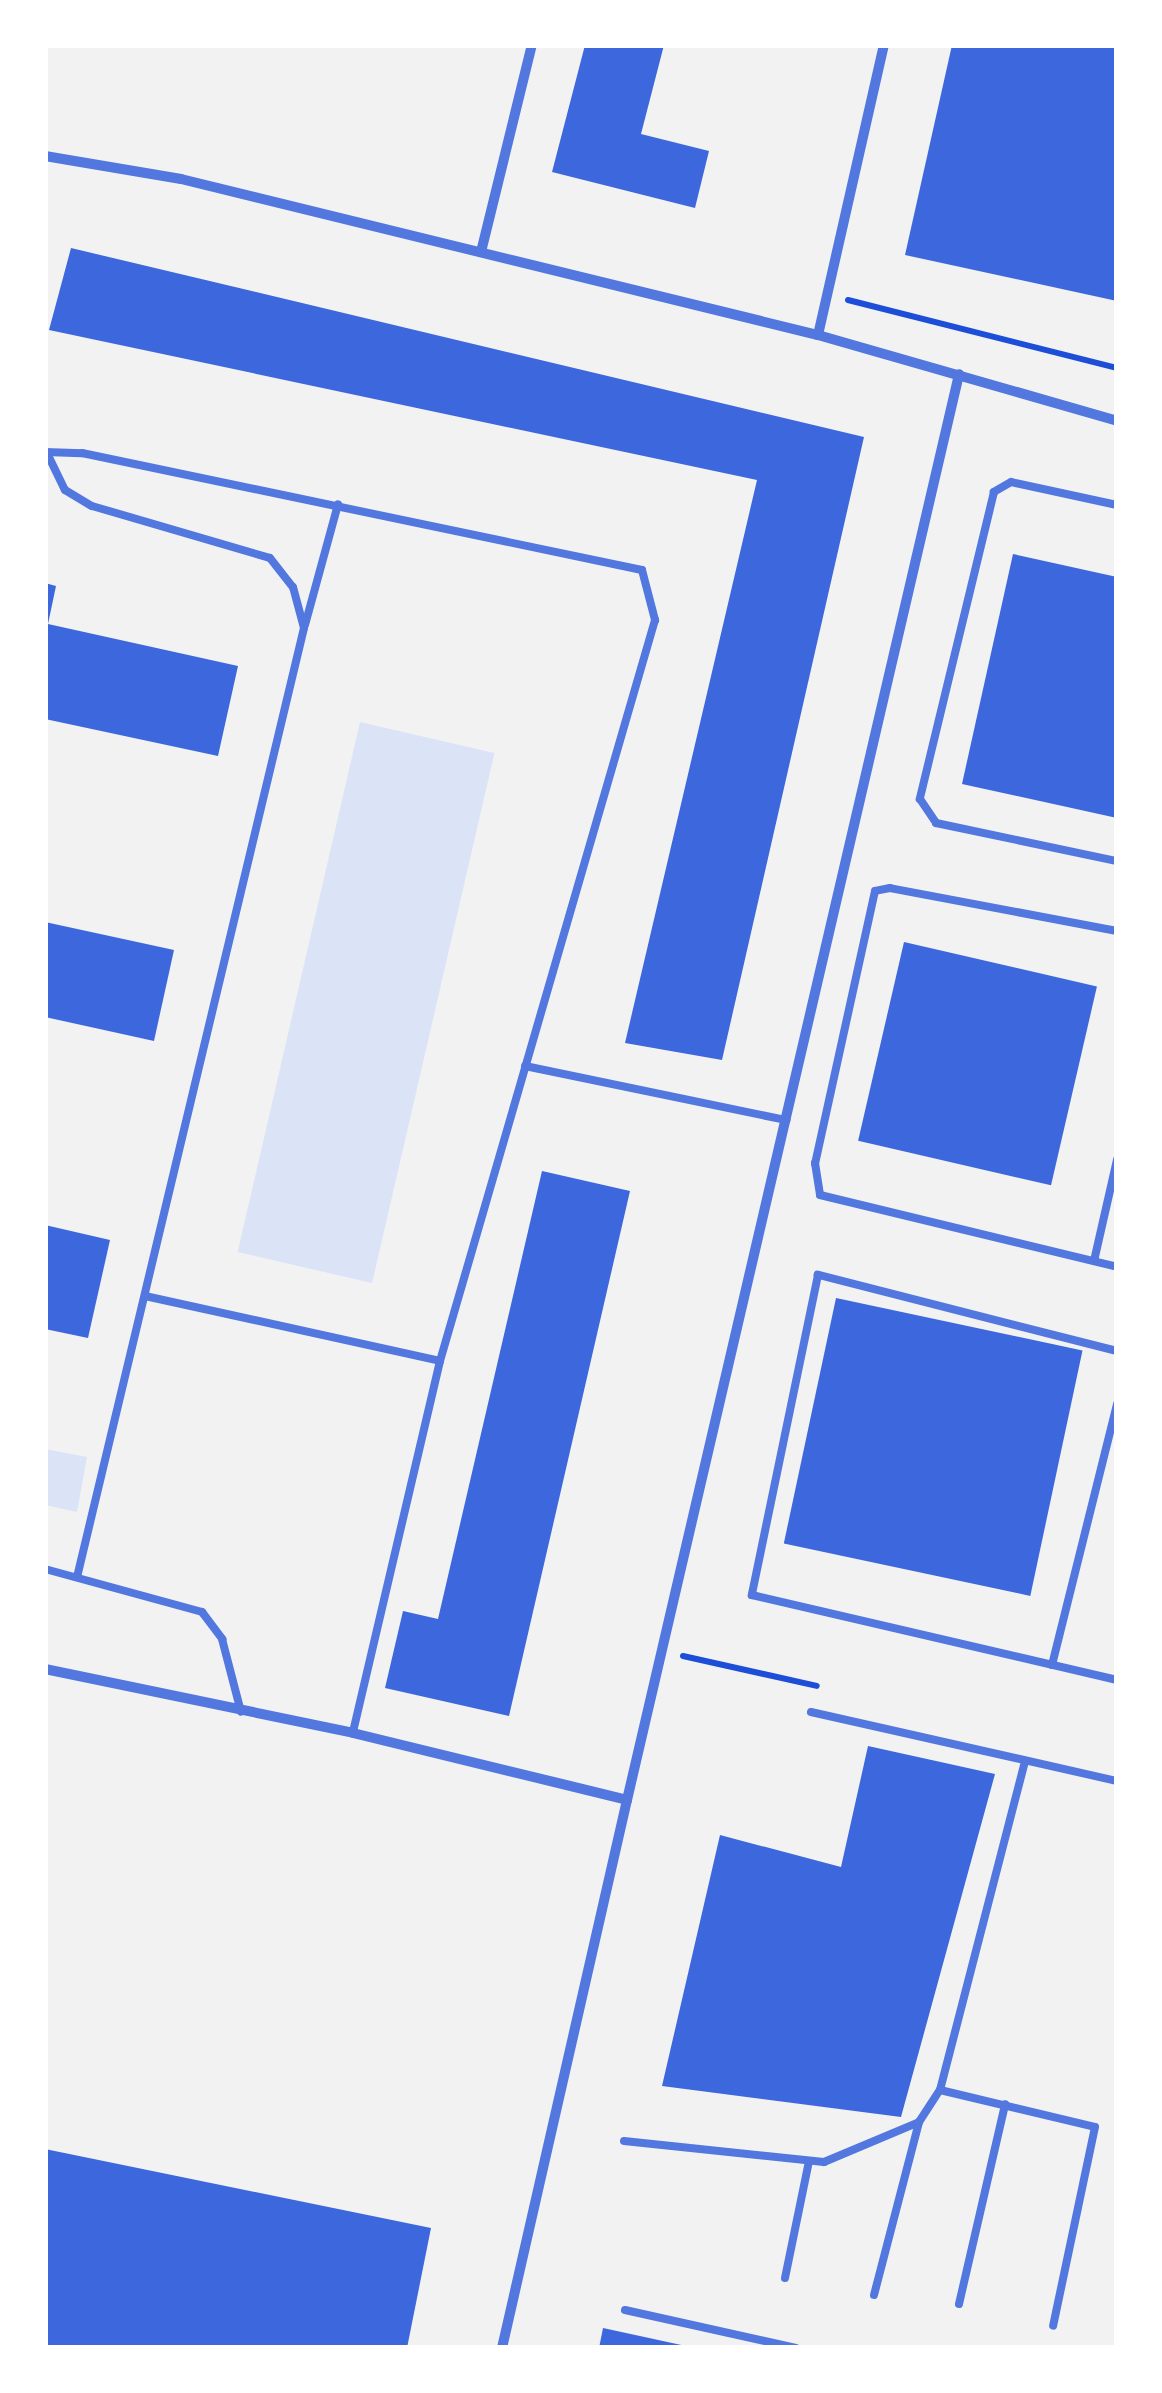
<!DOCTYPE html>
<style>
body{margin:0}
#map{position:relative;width:1162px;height:2393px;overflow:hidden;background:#f2f2f2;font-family:Roboto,sans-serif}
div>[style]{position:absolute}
.green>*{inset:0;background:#dbe4f7;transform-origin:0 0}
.building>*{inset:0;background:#3d67dc;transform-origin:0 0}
.path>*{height:6px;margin:-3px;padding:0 3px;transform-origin:3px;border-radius:3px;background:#1d4ed8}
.service>*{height:8px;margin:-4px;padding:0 4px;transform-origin:4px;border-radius:4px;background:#5277de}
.minor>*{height:10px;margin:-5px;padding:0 5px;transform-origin:5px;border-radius:5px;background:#5277de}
span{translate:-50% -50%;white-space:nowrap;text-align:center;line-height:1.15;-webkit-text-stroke:9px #fff;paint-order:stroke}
.frame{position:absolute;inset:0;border:48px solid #fff;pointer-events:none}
</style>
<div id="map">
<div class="green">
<div style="left:360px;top:722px;width:138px;height:544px;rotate:13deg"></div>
<div style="clip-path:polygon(45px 1449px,87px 1457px,77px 1512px,45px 1505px)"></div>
</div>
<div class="building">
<div style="clip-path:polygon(585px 45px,664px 45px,641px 134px,709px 151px,695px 208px,552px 172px)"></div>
<div style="clip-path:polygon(952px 45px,1117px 45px,1117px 301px,905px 255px)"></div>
<div style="clip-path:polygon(71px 248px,864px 437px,722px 1060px,625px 1043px,757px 480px,49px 330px)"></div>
<div style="clip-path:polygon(1013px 554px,1117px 577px,1117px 818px,962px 784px)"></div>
<div style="clip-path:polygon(45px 583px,56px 586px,48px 624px,238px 666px,218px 756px,45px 719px)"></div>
<div style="clip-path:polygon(45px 922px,174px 950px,154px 1041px,45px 1017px)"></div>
<div style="left:904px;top:942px;width:198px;height:204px;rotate:13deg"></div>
<div style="clip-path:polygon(542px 1171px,630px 1191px,509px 1716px,385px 1688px,403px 1611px,438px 1619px)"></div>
<div style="clip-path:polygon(45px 1225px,110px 1240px,88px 1338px,45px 1329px)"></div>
<div style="left:836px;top:1298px;width:252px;height:251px;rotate:12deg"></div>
<div style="clip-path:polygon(868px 1746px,995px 1774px,901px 2117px,662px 2086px,720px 1835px,841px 1867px)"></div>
<div style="clip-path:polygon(45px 2149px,431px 2228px,407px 2348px,45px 2348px)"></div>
<div style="clip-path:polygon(603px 2328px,686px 2346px,686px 2348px,599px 2348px)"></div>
</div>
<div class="path">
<div style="left:848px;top:300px;width:277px;rotate:14.2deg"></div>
<div style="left:683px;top:1656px;width:137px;rotate:12.6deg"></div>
</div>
<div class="service">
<div style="left:45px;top:452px;width:37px;rotate:2deg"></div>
<div style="left:82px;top:453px;width:572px;rotate:11.8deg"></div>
<div style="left:642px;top:570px;width:52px;rotate:75.4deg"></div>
<div style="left:655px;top:620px;width:772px;rotate:106.18deg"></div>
<div style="left:47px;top:453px;width:41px;rotate:64.1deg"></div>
<div style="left:65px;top:490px;width:31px;rotate:31deg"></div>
<div style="left:92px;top:506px;width:185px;rotate:16.3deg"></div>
<div style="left:270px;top:558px;width:37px;rotate:52deg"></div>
<div style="left:293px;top:587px;width:42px;rotate:75deg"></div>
<div style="left:304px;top:628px;width:976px;rotate:103.45deg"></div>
<div style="left:1117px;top:505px;width:108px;rotate:-167.8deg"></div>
<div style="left:1011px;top:482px;width:20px;rotate:150deg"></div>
<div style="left:994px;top:492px;width:316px;rotate:103.6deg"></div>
<div style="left:920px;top:799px;width:29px;rotate:56deg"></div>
<div style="left:936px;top:823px;width:185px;rotate:11.9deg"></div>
<div style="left:305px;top:625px;width:125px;rotate:-74.7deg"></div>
<div style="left:1117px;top:931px;width:231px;rotate:-169.3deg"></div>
<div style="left:890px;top:888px;width:15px;rotate:169deg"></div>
<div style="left:875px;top:891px;width:279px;rotate:102.4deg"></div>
<div style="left:815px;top:1163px;width:32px;rotate:81deg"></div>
<div style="left:820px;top:1195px;width:306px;rotate:13.6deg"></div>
<div style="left:525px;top:1066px;width:267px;rotate:11.7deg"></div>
<div style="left:1094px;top:1261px;width:104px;rotate:-77.2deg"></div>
<div style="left:145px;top:1296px;width:302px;rotate:12.4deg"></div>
<div style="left:440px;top:1361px;width:382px;rotate:103.2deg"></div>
<div style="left:1117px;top:1351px;width:309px;rotate:-165.7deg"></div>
<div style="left:818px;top:1275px;width:327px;rotate:101.7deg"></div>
<div style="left:752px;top:1595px;width:375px;rotate:13.1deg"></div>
<div style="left:45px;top:1569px;width:163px;rotate:15.3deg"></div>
<div style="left:202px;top:1612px;width:34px;rotate:53deg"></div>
<div style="left:222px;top:1639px;width:75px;rotate:75.4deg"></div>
<div style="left:1052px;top:1665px;width:269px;rotate:-76deg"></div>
<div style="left:811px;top:1712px;width:314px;rotate:12.7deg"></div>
<div style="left:940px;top:2090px;width:159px;rotate:13.4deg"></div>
<div style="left:1095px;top:2127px;width:203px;rotate:101.9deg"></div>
<div style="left:624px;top:2141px;width:201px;rotate:6deg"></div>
<div style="left:824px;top:2162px;width:103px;rotate:-22.8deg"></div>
<div style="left:919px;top:2122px;width:38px;rotate:-57deg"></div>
<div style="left:940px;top:2090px;width:340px;rotate:-75.5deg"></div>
<div style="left:785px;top:2278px;width:119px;rotate:-78.4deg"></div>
<div style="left:874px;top:2295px;width:179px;rotate:-75.4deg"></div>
<div style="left:959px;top:2304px;width:205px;rotate:-77deg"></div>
<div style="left:625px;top:2310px;width:175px;rotate:12.5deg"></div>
</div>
<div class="minor">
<div style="left:45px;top:156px;width:138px;rotate:9.6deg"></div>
<div style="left:181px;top:179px;width:656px;rotate:13.76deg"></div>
<div style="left:818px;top:335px;width:311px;rotate:16deg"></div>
<div style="left:481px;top:252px;width:213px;rotate:-76.2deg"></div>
<div style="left:818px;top:335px;width:297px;rotate:-77.2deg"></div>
<div style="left:45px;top:1669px;width:315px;rotate:11.7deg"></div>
<div style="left:353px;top:1733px;width:282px;rotate:13.7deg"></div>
<div style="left:627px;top:1800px;width:562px;rotate:102.85deg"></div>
<div style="left:627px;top:1800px;width:1464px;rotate:-76.89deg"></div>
</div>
<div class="frame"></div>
</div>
